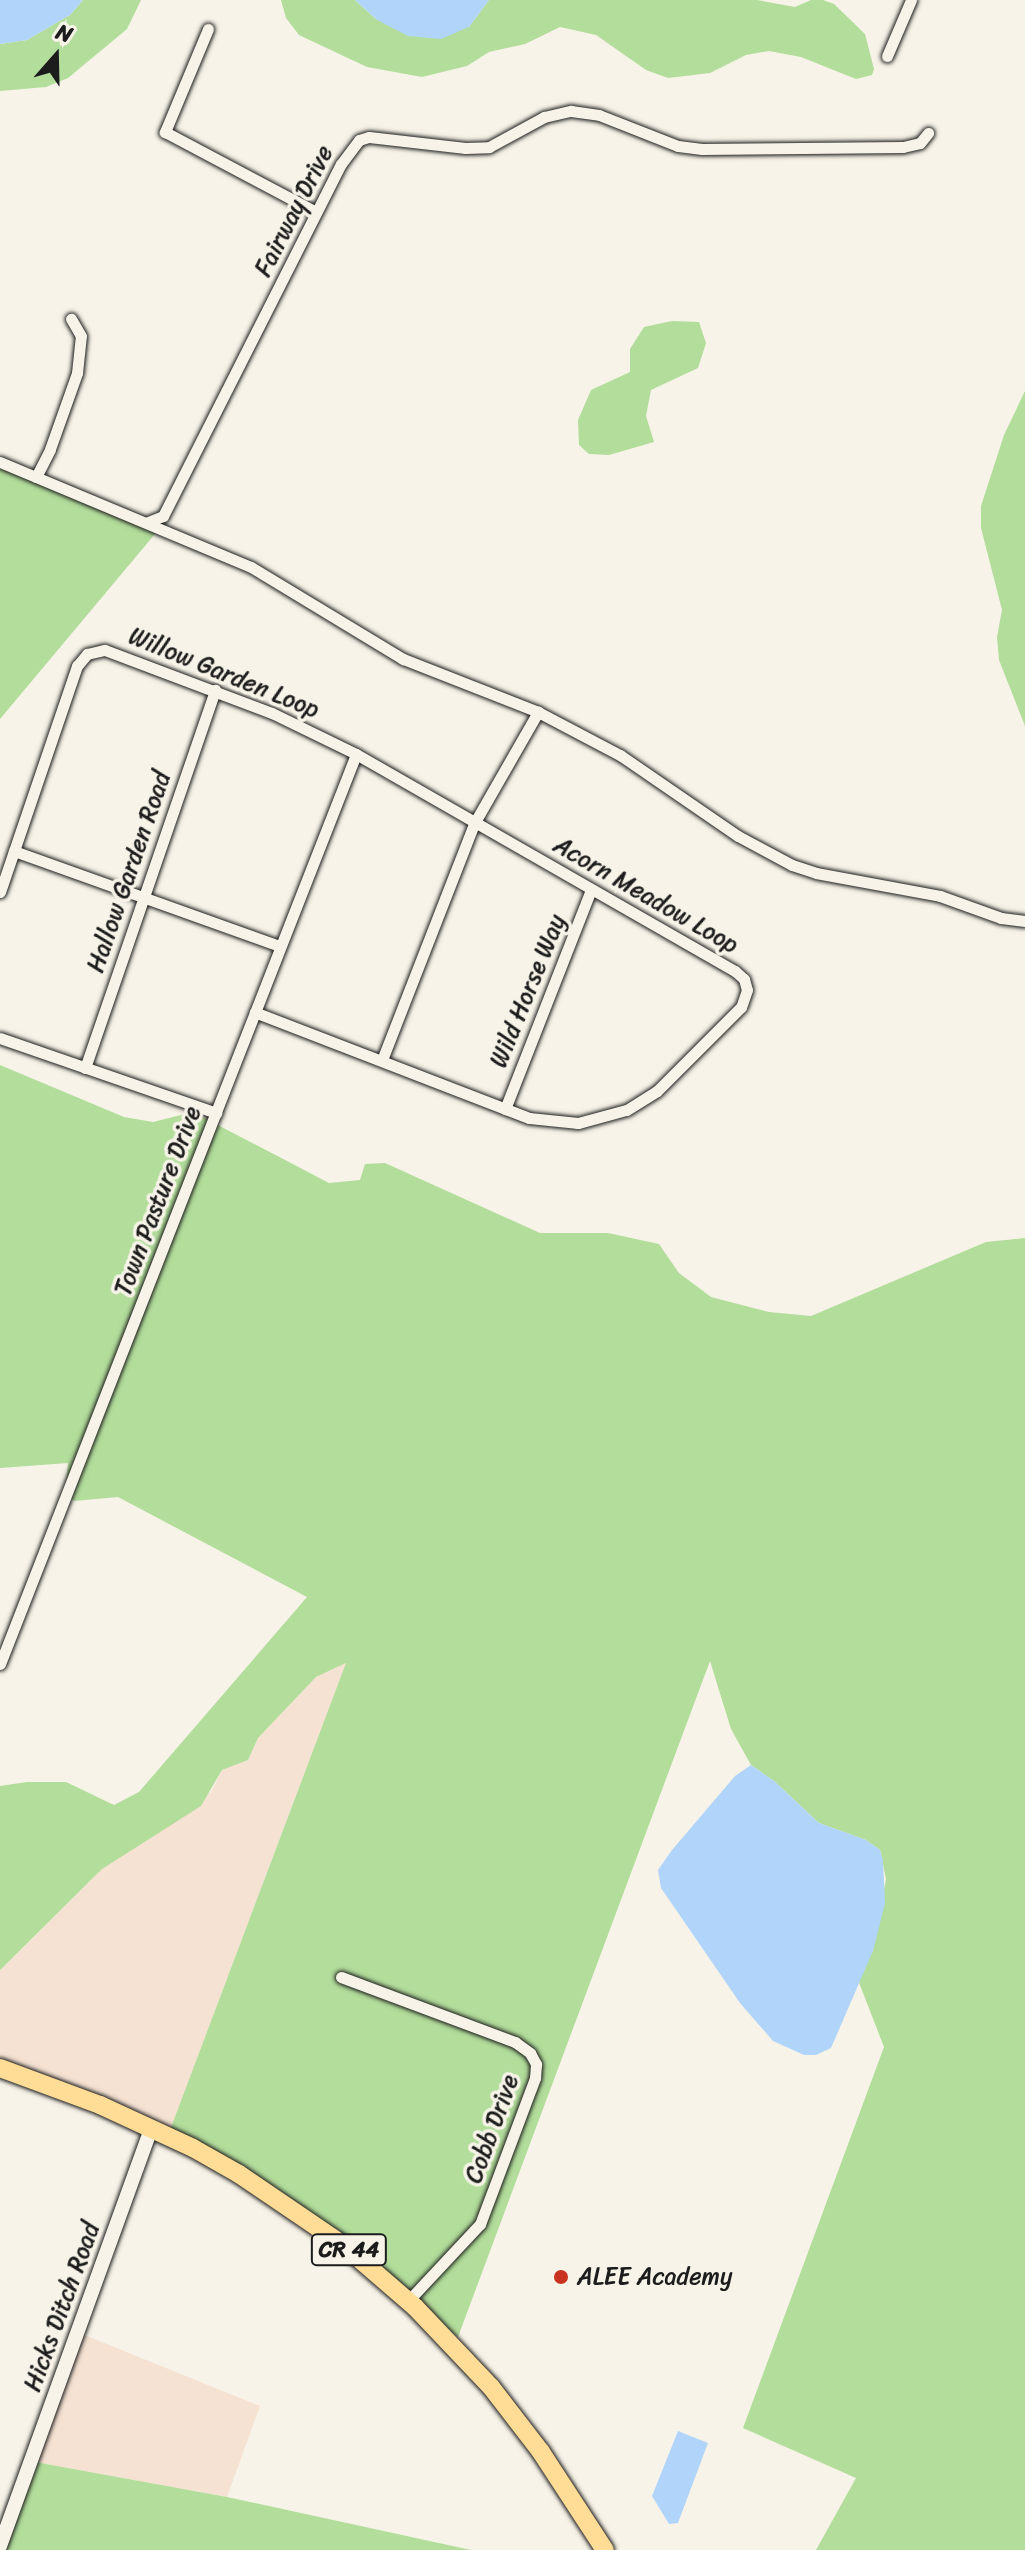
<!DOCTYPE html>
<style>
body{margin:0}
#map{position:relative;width:1025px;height:2550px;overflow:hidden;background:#f7f3e8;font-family:Sriracha,sans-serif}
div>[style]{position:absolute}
.built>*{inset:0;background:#f5e2d3}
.green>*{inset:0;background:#b2dd9b}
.water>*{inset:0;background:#b1d5fa}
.roads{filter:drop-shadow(0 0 2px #1c1c1c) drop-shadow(0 0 2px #1c1c1c)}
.minor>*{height:11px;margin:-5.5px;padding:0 5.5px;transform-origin:5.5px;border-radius:5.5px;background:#f7f3e8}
.tertiary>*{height:14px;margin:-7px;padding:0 7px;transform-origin:7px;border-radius:7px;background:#f7f3e8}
.primary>*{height:18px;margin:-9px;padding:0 9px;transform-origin:9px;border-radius:9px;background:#ffdd96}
.dots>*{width:22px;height:22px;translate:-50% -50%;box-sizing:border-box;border:4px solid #f7f3e8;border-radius:50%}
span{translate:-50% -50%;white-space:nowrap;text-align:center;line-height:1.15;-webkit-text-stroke:7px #f7f3e8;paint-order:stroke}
.shield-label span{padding:2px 6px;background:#f7f3e8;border:2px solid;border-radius:6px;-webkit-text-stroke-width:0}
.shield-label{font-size:22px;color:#1c1c1c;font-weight:700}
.street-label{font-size:24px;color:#1c1c1c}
.poi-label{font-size:24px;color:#1c1c1c}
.left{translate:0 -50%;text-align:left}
.north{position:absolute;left:16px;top:16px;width:80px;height:80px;-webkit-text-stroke:6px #f7f3e8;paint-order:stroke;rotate:20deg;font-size:22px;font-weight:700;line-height:32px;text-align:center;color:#1c1c1c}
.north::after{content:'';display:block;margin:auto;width:28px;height:36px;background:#1c1c1c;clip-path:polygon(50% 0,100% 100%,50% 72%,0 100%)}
</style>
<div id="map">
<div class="built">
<div style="clip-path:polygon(346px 1663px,170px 2130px,0 2062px,0 1970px,102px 1869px,211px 1792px,222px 1770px,248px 1760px,258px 1738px,316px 1677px)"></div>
<div style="clip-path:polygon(82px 2334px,260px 2406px,227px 2497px,35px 2462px)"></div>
</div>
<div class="green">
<div style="clip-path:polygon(83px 0,141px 0,127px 29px,68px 78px,46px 87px,0 91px,0 44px,27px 40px,70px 15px)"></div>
<div style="clip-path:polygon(281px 0,355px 0,377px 20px,469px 27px,489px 0,757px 0,795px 7px,811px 0,823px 0,834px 4px,865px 34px,874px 69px,872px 75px,856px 79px,801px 57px,769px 51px,746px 55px,710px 73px,668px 78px,646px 70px,596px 35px,560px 27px,525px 44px,489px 52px,467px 66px,422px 77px,367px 67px,299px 35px,286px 18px)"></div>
<div style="clip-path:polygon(672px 321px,699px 322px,706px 343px,698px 368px,651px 390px,646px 416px,654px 442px,609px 455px,589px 454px,579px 445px,578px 420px,591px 390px,630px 372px,630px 349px,644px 327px)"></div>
<div style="clip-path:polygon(1025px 391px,1025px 726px,999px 660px,997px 637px,1002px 610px,981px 528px,981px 506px,1004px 435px)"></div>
<div style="clip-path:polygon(0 458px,160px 528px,0 719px)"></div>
<div style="clip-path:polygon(0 1065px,124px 1117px,153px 1122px,193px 1112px,329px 1183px,360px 1180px,365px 1164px,385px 1163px,540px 1233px,608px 1233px,659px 1244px,679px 1273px,711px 1297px,769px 1312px,811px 1316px,986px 1242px,1025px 1238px,1025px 2550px,816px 2550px,856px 2478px,743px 2428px,884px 2047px,858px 1980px,873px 1951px,886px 1879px,880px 1850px,866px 1840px,819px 1823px,774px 1781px,751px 1765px,731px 1729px,710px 1661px,458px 2337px,170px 2130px,346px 1663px,316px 1677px,258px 1738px,248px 1760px,222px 1770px,201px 1806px,102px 1869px,0 1970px,0 1786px,27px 1782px,66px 1782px,114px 1805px,139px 1792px,307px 1597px,118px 1497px,74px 1501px,65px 1493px,68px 1463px,0 1468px)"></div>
<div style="clip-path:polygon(35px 2462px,227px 2497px,471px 2550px,5px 2550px)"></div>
</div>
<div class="water">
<div style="clip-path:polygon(0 0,83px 0,70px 15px,27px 40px,0 44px)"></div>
<div style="clip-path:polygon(355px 0,489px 0,469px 27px,441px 39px,408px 36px,377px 20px)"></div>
<div style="clip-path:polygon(751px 1765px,774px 1781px,819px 1823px,866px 1840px,880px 1850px,883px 1861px,885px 1903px,873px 1951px,831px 2048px,816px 2055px,804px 2055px,773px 2041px,740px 2003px,661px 1888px,658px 1870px,672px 1850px,735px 1776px)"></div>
<div style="clip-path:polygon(678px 2431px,708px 2443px,678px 2523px,669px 2524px,652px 2496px)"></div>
</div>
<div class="roads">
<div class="minor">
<div style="left:208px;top:29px;width:112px;rotate:112.7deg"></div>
<div style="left:165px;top:132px;width:171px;rotate:27.9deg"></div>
<div style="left:887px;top:56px;width:61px;rotate:-66.8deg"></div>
<div style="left:0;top:462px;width:272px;rotate:22.7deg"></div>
<div style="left:251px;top:567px;width:178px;rotate:31.2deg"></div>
<div style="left:403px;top:659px;width:145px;rotate:21.4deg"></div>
<div style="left:538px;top:712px;width:93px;rotate:27.7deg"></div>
<div style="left:620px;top:755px;width:143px;rotate:34.5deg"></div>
<div style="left:738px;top:836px;width:61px;rotate:28.2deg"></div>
<div style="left:792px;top:865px;width:25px;rotate:18deg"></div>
<div style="left:816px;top:873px;width:126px;rotate:10.5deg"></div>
<div style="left:940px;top:896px;width:65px;rotate:19.8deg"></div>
<div style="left:1001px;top:918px;width:24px;rotate:7deg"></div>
<div style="left:36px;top:477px;width:31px;rotate:-63deg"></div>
<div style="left:50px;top:449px;width:81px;rotate:-70.4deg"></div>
<div style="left:77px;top:373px;width:37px;rotate:-84deg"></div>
<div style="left:81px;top:336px;width:20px;rotate:-120deg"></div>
<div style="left:148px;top:522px;width:16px;rotate:-22deg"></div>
<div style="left:163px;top:516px;width:394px;rotate:-63.2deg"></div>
<div style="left:341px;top:164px;width:30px;rotate:-53deg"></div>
<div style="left:359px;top:140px;width:10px;rotate:-17deg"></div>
<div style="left:369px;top:137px;width:97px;rotate:6.5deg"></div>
<div style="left:465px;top:148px;width:24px;rotate:-2deg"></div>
<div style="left:489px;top:147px;width:63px;rotate:-28.6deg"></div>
<div style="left:544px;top:117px;width:28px;rotate:-13deg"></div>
<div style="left:571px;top:111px;width:28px;rotate:8deg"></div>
<div style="left:599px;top:115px;width:85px;rotate:21.4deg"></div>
<div style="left:678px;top:146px;width:24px;rotate:7deg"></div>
<div style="left:702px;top:149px;width:201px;rotate:-0.6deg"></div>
<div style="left:903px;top:147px;width:17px;rotate:-13deg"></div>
<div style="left:920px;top:143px;width:13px;rotate:-51deg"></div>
<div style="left:14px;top:851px;width:282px;rotate:19.7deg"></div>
<div style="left:0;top:892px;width:239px;rotate:-71.2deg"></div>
<div style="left:77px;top:666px;width:16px;rotate:-50deg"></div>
<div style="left:87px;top:654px;width:18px;rotate:-13deg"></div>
<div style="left:105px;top:650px;width:178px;rotate:20.7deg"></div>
<div style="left:272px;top:713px;width:93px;rotate:26deg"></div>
<div style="left:356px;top:754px;width:437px;rotate:29.8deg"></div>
<div style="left:735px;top:971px;width:12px;rotate:42deg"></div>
<div style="left:744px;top:979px;width:11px;rotate:75deg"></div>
<div style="left:747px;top:990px;width:18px;rotate:109deg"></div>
<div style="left:741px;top:1007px;width:119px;rotate:135deg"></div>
<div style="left:657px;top:1091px;width:36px;rotate:148deg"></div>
<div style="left:626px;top:1110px;width:50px;rotate:164.8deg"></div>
<div style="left:578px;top:1123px;width:49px;rotate:-174.2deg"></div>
<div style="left:529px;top:1118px;width:294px;rotate:-158.9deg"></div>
<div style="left:0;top:1038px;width:229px;rotate:19.1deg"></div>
<div style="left:382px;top:1060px;width:256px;rotate:-68.7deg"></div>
<div style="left:475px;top:822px;width:127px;rotate:-60.2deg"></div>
<div style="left:85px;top:1068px;width:400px;rotate:-71deg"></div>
<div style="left:505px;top:1109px;width:236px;rotate:-68.6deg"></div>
<div style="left:0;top:1664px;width:977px;rotate:-68.63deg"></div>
<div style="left:341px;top:1977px;width:186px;rotate:20.5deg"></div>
<div style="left:515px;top:2042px;width:19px;rotate:36deg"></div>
<div style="left:530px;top:2053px;width:13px;rotate:61deg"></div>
<div style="left:536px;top:2064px;width:14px;rotate:94deg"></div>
<div style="left:535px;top:2078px;width:156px;rotate:110.6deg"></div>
<div style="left:480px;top:2224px;width:105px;rotate:133.1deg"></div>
</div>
<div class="tertiary">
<div style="left:0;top:2546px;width:444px;rotate:-70.1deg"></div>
</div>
<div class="primary">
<div style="left:0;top:2068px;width:107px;rotate:20.3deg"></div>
<div style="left:100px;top:2105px;width:102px;rotate:24.8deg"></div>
<div style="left:193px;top:2148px;width:53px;rotate:29.5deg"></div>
<div style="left:239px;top:2174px;width:125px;rotate:34.2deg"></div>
<div style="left:342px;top:2244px;width:96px;rotate:40.8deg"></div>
<div style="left:415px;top:2307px;width:110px;rotate:46.5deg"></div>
<div style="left:491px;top:2387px;width:82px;rotate:52.4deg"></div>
<div style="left:541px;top:2452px;width:117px;rotate:56.9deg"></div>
</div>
</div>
<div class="dots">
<div style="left:561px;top:2277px;background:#c8321e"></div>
</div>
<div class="shield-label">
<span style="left:349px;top:2250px">CR 44</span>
</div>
<div class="street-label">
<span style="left:294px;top:211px;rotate:-63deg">Fairway Drive</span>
<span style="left:224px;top:673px;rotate:22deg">Willow Garden Loop</span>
<span style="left:129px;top:872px;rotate:-71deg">Hallow Garden Road</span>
<span style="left:646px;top:895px;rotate:30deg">Acorn Meadow Loop</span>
<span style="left:528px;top:991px;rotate:-68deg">Wild Horse Way</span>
<span style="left:158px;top:1201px;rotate:-69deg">Town Pasture Drive</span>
<span style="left:492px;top:2129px;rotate:-70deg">Cobb Drive</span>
<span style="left:62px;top:2307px;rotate:-70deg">Hicks Ditch Road</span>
</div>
<div class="poi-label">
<span class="left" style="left:577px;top:2277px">ALEE Academy</span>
</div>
<div class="north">N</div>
</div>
